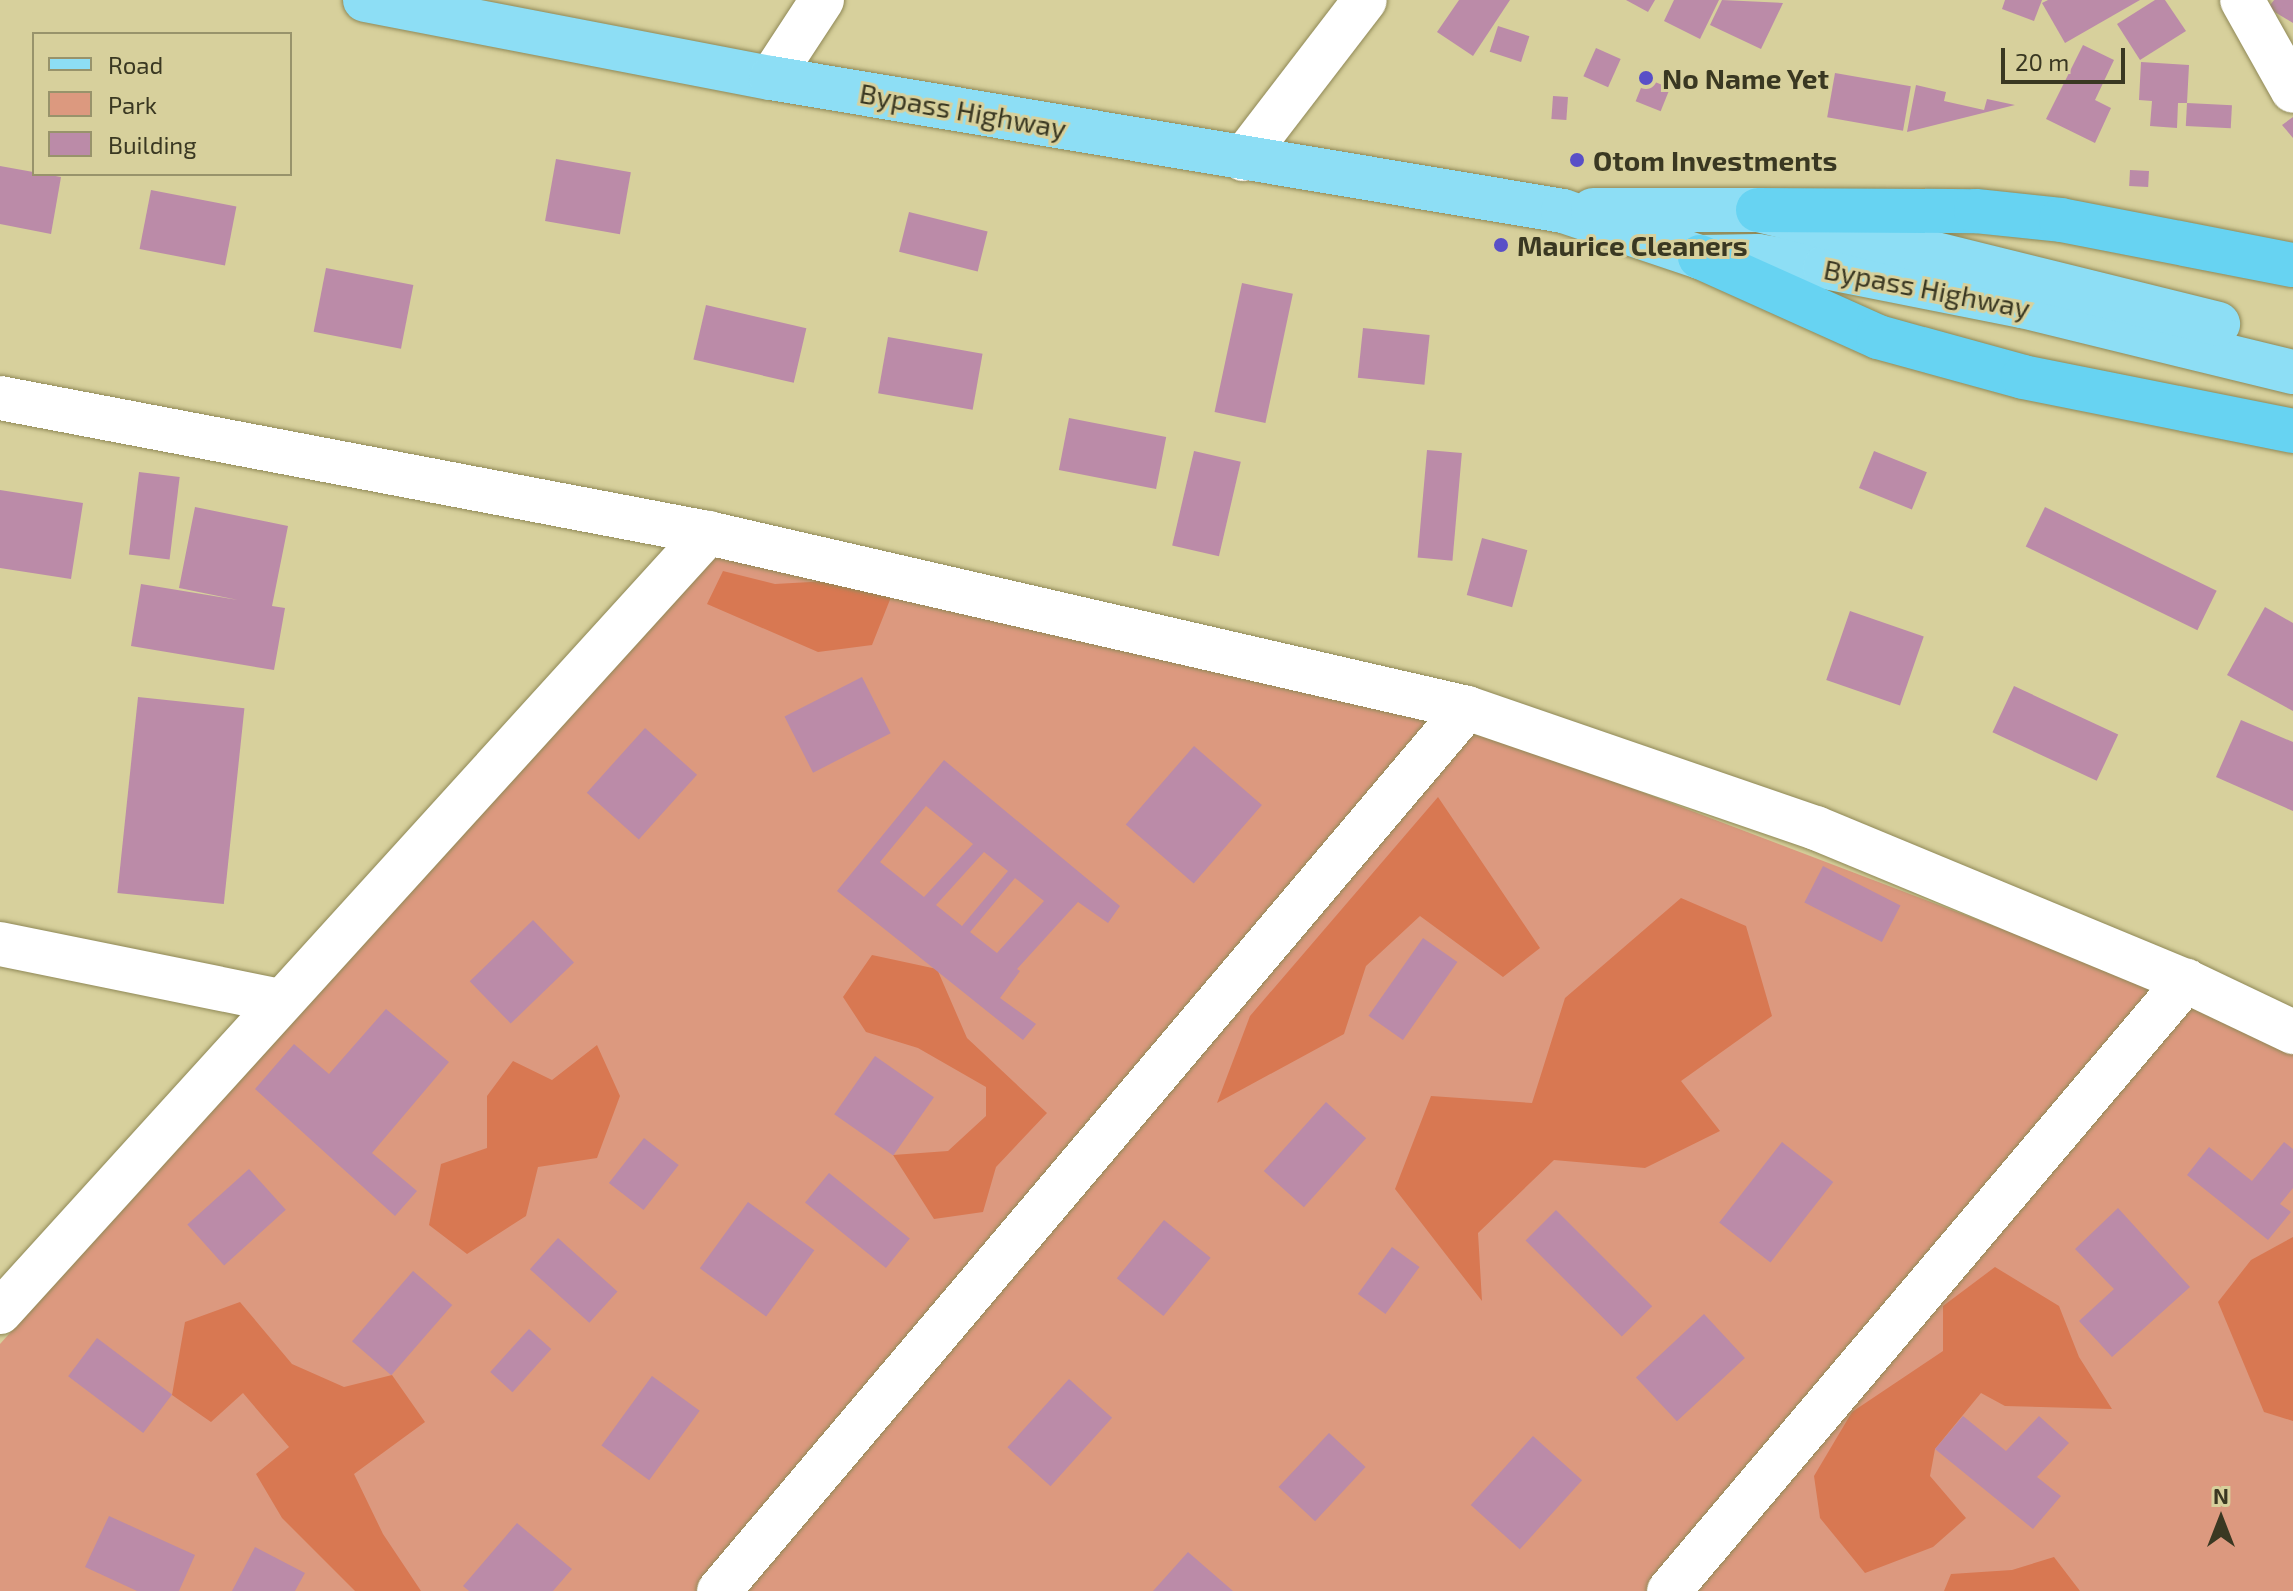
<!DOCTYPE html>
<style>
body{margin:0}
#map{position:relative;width:2293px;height:1591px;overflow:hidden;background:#d7d09c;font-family:"Exo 2",sans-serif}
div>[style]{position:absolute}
.green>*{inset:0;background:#dc997f}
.forest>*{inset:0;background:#d87852}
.building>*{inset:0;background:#bb8ba8;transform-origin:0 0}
.roads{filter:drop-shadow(0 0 2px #8f8856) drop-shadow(0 0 2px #8f8856)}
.minor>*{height:44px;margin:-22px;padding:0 22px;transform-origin:22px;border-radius:22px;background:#fff}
.primary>*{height:44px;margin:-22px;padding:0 22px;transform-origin:22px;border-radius:22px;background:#8ddef5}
.trunk>*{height:44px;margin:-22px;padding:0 22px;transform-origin:22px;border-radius:22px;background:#67d3f2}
.dots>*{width:22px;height:22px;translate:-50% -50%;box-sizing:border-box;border:4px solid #d7d09c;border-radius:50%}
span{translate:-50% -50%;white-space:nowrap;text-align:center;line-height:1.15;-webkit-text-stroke:6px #d7d09c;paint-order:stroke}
.poi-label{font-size:28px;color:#3a3822;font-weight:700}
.left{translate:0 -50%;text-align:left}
.street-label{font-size:28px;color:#3a3822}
.legend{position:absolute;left:32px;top:32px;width:260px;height:144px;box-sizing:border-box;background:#d7d09c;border:2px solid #98936b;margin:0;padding:10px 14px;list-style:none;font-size:24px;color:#3a3822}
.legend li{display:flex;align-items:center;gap:16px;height:40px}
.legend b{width:40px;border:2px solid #98936b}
.north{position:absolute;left:2181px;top:1479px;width:80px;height:80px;-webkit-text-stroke:6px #d7d09c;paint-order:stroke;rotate:0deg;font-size:22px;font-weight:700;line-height:32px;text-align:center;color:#3a3822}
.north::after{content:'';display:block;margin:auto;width:28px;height:36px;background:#3a3822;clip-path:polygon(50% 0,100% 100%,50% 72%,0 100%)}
.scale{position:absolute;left:2001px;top:48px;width:124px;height:36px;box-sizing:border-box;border:4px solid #3a3822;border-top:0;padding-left:10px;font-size:24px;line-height:28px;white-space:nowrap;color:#3a3822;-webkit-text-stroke:6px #d7d09c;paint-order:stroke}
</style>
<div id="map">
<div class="green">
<div style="clip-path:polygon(714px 551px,1479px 730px,2204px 1006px,2293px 1050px,2293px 1591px,0 1591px,0 1344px)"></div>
</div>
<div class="forest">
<div style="clip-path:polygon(723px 571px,775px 584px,899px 577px,872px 645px,818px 652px,707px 604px)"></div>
<div style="clip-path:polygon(1438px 797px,1540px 948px,1503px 977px,1420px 916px,1366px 966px,1344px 1034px,1217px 1103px,1250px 1016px)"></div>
<div style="clip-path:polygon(1681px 898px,1746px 926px,1772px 1016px,1681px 1081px,1720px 1131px,1645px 1168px,1554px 1160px,1478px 1233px,1482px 1301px,1395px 1189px,1431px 1096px,1532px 1103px,1565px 998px)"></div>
<div style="clip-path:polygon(872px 955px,937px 969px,967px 1038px,1047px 1113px,996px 1167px,983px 1212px,934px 1219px,893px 1155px,948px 1151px,986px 1116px,986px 1087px,918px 1048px,866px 1032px,843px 997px)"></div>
<div style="clip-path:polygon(597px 1045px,620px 1096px,597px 1158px,538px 1167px,526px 1216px,467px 1254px,429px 1225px,441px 1164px,487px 1148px,487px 1096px,513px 1061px,552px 1080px)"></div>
<div style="clip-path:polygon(2293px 1237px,2293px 1421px,2264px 1412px,2218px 1302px,2251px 1260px)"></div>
<div style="clip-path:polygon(1995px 1267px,2059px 1306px,2079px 1357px,2112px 1409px,2005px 1406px,1981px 1393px,1935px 1449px,1930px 1476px,1966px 1518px,1933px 1547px,1865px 1573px,1820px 1518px,1814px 1476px,1852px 1412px,1943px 1351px,1943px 1306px)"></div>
<div style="clip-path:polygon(240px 1302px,292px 1364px,344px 1387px,392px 1375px,425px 1422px,354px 1474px,383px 1534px,421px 1591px,355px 1591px,282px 1518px,256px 1474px,289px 1447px,243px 1393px,211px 1422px,172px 1395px,185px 1322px)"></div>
<div style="clip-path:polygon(2054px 1557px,2080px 1591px,1944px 1591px,1951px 1574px,2012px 1570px)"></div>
</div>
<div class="building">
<div style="clip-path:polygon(1459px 0,1510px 0,1473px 56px,1437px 32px)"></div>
<div style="clip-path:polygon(1626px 0,1655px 0,1648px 12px)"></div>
<div style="clip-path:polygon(1674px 0,1719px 0,1700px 39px,1664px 21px)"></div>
<div style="clip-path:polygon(1722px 0,1783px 3px,1761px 49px,1710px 25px)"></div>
<div style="clip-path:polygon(2005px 0,2042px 0,2034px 21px,2002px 9px)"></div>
<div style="clip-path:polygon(2048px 0,2140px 0,2065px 43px,2042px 3px)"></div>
<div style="clip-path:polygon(2155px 0,2165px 0,2186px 31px,2140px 60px,2117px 24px)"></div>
<div style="clip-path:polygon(2274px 0,2293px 0,2293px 23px,2268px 8px)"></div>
<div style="left:1498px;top:26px;width:33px;height:27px;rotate:18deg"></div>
<div style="clip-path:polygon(2083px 45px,2114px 60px,2095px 100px,2111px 108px,2095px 143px,2046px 119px)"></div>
<div style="left:1596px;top:48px;width:27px;height:31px;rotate:24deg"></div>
<div style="clip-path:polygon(2141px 62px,2189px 65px,2187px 103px,2178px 103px,2177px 128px,2150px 126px,2152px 101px,2139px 100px)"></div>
<div style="left:1835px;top:73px;width:77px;height:45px;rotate:10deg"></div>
<div style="left:1645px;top:78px;width:27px;height:25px;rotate:22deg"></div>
<div style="clip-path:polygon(1916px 85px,1946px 92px,1944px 101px,1984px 110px,1987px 99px,2015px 105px,1907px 132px)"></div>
<div style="left:1553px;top:96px;width:15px;height:23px;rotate:4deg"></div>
<div style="left:2187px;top:103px;width:45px;height:23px;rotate:3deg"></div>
<div style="clip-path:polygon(2293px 117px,2293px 138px,2282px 125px)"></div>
<div style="left:556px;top:159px;width:76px;height:63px;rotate:10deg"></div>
<div style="clip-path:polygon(0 166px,61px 177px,51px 234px,0 224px)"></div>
<div style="left:2130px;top:170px;width:19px;height:16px;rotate:3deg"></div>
<div style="left:151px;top:190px;width:87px;height:60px;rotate:11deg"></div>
<div style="left:909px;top:212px;width:81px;height:41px;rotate:14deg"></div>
<div style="left:326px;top:268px;width:89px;height:65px;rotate:11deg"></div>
<div style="left:1242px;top:283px;width:52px;height:132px;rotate:12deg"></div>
<div style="left:706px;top:305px;width:103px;height:56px;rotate:13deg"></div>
<div style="left:1363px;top:328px;width:67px;height:50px;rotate:6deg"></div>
<div style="left:888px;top:337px;width:96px;height:57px;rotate:10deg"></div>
<div style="left:1069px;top:418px;width:99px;height:53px;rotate:11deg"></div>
<div style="left:1427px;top:450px;width:35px;height:108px;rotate:5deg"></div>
<div style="left:1194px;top:451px;width:48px;height:97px;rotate:13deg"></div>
<div style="left:1874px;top:451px;width:57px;height:40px;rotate:22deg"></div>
<div style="left:139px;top:472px;width:41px;height:83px;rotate:7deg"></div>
<div style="clip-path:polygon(0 490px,83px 503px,71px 579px,0 568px)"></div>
<div style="clip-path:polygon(195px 507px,288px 526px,272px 606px,285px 608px,274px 670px,131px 646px,141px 584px,238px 600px,179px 588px)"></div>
<div style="left:2045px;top:507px;width:191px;height:44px;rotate:26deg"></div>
<div style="left:1482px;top:538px;width:47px;height:59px;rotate:15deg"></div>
<div style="clip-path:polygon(2265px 607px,2293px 623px,2293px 711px,2227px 675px)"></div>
<div style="left:1850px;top:611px;width:78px;height:73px;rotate:19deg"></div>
<div style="left:862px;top:677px;width:63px;height:87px;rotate:63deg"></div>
<div style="left:2014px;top:686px;width:115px;height:51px;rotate:25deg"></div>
<div style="left:138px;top:697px;width:107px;height:197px;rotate:6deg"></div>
<div style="clip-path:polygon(2241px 720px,2293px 742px,2293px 811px,2216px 777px)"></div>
<div style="left:645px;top:728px;width:70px;height:87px;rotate:42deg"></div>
<div style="left:1194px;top:746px;width:90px;height:104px;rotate:41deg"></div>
<div style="clip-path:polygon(evenodd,944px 760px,1120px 906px,1108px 923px,1078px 902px,1017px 969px,1020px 971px,1000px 998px,1036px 1024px,1023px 1040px,837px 891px,944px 760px,926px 806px,973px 844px,924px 897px,880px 862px,926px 806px,944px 760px,984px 852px,1008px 871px,962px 926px,936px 905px,984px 852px,944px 760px,1015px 878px,1044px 901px,997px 953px,970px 932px,1015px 878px)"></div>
<div style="left:1823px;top:866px;width:87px;height:41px;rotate:27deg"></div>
<div style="left:533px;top:920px;width:59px;height:88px;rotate:46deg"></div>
<div style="left:1423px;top:938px;width:42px;height:95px;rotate:35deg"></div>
<div style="clip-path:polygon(386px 1009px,449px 1062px,372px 1153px,417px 1191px,395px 1216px,255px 1089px,294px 1044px,329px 1074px)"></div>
<div style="left:875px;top:1056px;width:72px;height:71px;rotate:35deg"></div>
<div style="left:1326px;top:1102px;width:54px;height:93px;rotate:42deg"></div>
<div style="left:644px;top:1138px;width:44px;height:57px;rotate:38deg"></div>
<div style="left:1782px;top:1142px;width:65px;height:102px;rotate:38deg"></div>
<div style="clip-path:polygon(2284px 1142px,2293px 1149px,2293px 1188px,2280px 1204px,2291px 1212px,2268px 1240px,2187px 1175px,2209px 1147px,2252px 1181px)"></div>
<div style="left:249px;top:1169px;width:55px;height:83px;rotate:48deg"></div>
<div style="left:829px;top:1173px;width:104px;height:38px;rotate:39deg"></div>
<div style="left:748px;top:1202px;width:82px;height:82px;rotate:36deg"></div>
<div style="clip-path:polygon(2118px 1208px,2190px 1287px,2112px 1357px,2079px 1321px,2114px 1289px,2075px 1249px)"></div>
<div style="left:1556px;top:1210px;width:136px;height:43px;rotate:45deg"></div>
<div style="left:1164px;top:1220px;width:60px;height:75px;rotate:39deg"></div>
<div style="left:558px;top:1238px;width:80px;height:42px;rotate:42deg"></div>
<div style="left:1392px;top:1247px;width:34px;height:58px;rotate:36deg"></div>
<div style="left:413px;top:1271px;width:52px;height:93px;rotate:41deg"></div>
<div style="left:1704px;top:1314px;width:60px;height:93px;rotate:47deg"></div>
<div style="left:529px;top:1329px;width:30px;height:58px;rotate:42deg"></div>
<div style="left:97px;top:1338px;width:94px;height:48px;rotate:37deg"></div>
<div style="left:652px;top:1376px;width:59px;height:86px;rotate:36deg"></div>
<div style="left:1069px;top:1379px;width:58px;height:92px;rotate:42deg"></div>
<div style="clip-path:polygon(1963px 1416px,2006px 1451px,2039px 1416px,2069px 1443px,2037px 1477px,2061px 1496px,2033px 1529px,1935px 1449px)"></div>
<div style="left:1329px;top:1433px;width:50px;height:74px;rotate:43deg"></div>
<div style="left:1533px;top:1436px;width:66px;height:93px;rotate:42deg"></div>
<div style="clip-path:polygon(109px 1516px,195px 1555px,179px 1591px,137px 1591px,85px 1567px)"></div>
<div style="clip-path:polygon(517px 1523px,572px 1569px,553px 1591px,469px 1591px,463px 1586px)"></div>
<div style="clip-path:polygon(255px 1547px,305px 1573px,295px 1591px,232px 1591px)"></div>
<div style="clip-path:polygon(1188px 1552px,1233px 1591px,1153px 1591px)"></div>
</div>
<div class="roads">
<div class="minor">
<div style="left:2242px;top:0;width:104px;rotate:60.7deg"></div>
<div style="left:771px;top:78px;width:93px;rotate:-56.8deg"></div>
<div style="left:1243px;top:159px;width:200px;rotate:-52.5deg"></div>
<div style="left:0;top:398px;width:721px;rotate:10.8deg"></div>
<div style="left:708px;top:533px;width:779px;rotate:12.98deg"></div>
<div style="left:1467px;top:708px;width:369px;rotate:19deg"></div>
<div style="left:1816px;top:828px;width:400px;rotate:22.5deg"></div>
<div style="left:2186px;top:981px;width:119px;rotate:25.5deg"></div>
<div style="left:0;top:944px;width:286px;rotate:11.5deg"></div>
<div style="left:0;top:1312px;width:1053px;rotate:-47.73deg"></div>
<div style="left:719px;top:1591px;width:1157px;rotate:-49.73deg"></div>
<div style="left:1669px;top:1591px;width:800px;rotate:-49.72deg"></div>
</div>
<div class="primary">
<div style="left:365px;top:0;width:413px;rotate:10.9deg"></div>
<div style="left:771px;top:78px;width:803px;rotate:9.53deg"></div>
<div style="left:1563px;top:211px;width:145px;rotate:18.6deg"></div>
<div style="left:1700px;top:257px;width:58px;rotate:-1deg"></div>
<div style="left:1758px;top:256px;width:68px;rotate:9.3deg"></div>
<div style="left:1825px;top:267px;width:201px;rotate:11.2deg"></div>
<div style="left:2022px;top:306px;width:279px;rotate:13.7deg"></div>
<div style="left:1593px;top:210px;width:165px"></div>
<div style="left:1758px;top:210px;width:474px;rotate:13.9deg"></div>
</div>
<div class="trunk">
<div style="left:1758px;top:210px;width:218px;rotate:0.3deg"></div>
<div style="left:1976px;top:211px;width:85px;rotate:6deg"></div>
<div style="left:2061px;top:220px;width:236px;rotate:11deg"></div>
<div style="left:1700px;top:257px;width:195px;rotate:24.2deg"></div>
<div style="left:1878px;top:337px;width:150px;rotate:15.4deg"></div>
<div style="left:2023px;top:377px;width:275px;rotate:11.3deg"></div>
</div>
</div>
<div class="dots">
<div style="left:1646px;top:78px;background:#594fc7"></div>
<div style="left:1577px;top:160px;background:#594fc7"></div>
<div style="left:1501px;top:245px;background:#594fc7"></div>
</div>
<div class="poi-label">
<span class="left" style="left:1662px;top:78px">No Name Yet</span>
<span class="left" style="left:1593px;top:160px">Otom Investments</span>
<span class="left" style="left:1517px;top:245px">Maurice Cleaners</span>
</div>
<div class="street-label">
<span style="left:963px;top:110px;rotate:10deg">Bypass Highway</span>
<span style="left:1927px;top:288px;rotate:11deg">Bypass Highway</span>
</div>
<ul class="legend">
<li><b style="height:10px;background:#8ddef5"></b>Road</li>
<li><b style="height:22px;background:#dc997f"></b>Park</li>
<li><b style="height:22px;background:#bb8ba8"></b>Building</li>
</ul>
<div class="north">N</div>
<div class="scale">20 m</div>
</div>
